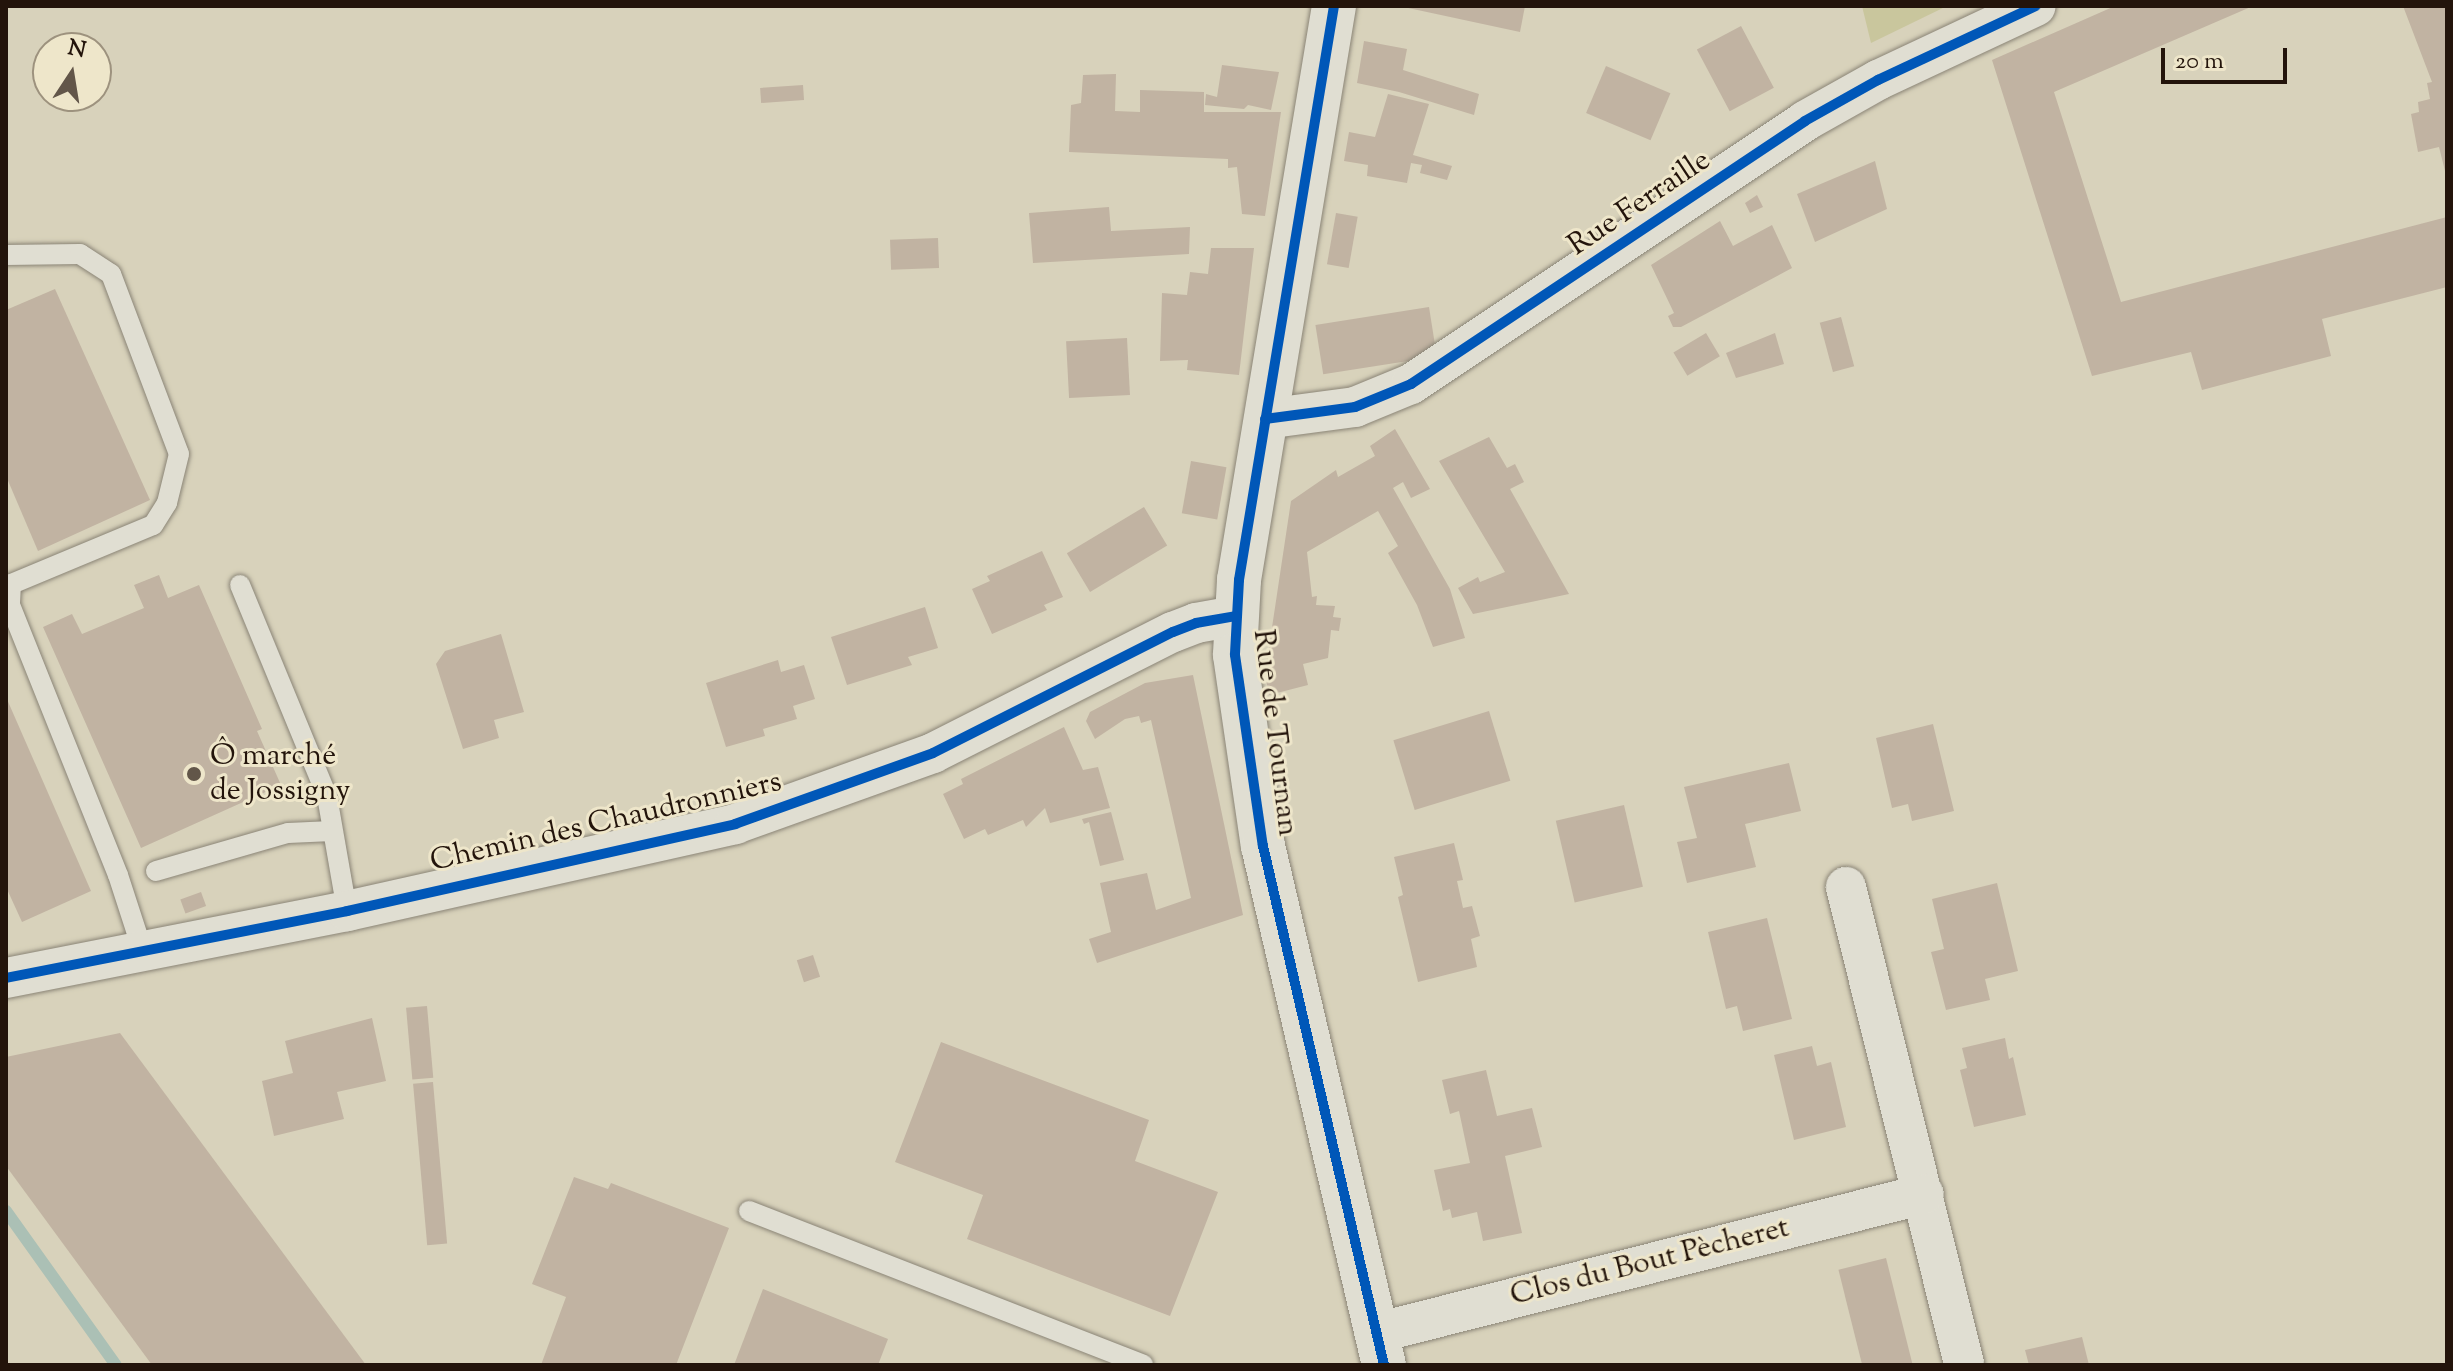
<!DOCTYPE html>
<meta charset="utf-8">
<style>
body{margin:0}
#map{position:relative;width:2453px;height:1371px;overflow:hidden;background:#d8d2bb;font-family:"Sorts Mill Goudy",serif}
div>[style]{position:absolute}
.green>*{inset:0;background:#c9c69d}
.stream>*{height:12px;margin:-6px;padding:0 6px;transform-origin:6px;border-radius:6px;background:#abc0b5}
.building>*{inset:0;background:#c1b3a2;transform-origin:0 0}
.roads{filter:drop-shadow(0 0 2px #8a8476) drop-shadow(0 0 2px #8a8476)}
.lane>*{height:20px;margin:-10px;padding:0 10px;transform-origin:10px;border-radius:10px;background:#e0ded2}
.street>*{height:40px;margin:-20px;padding:0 20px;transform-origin:20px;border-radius:20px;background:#e0ded2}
.secondary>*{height:44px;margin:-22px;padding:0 22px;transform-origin:22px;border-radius:22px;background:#e0ded2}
.cycleway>*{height:10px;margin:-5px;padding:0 5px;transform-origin:5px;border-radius:5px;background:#0057b8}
.dots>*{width:22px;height:22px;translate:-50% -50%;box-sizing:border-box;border:4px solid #eee6ca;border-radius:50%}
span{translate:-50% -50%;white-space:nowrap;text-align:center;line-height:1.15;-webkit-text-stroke:6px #eee6ca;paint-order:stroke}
.street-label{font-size:30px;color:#23140b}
.poi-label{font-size:30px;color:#23140b}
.left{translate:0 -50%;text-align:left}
.frame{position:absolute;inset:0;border:8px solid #23140b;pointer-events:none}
.north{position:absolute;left:32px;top:32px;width:80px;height:80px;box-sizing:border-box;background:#eee6ca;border:2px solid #9d927e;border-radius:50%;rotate:12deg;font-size:22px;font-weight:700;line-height:32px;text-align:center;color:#23140b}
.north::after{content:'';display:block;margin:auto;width:28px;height:36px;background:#625649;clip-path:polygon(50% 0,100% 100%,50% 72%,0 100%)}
.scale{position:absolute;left:2161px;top:48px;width:126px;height:36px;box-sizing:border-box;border:4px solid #23140b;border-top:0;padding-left:10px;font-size:24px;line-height:28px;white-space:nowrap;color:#23140b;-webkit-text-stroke:6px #eee6ca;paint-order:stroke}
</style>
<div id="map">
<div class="green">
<div style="clip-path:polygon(1862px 6px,1947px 6px,1871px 43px)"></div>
</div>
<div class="stream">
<div style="left:6px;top:1211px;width:189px;rotate:54.5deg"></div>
</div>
<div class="building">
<div style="clip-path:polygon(1399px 6px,1525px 6px,1520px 32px)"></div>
<div style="clip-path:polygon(2115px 6px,2253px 6px,2054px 92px,2121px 302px,2447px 217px,2447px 287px,2322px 319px,2331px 356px,2202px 390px,2191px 352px,2092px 376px,1992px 60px)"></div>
<div style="clip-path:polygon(2403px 6px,2447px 6px,2447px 179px,2439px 147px,2418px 152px,2411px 114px,2419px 112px,2418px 102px,2430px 99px,2427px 83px,2432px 82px)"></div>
<div style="left:1741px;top:26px;width:70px;height:50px;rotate:62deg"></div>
<div style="clip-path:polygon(1364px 41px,1407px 49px,1403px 70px,1479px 94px,1474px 115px,1399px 92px,1357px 83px)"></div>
<div style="clip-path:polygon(1222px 65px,1279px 72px,1271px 110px,1248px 105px,1244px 109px,1205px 105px,1206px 94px,1217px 97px)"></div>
<div style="left:1606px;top:66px;width:70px;height:51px;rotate:23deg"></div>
<div style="clip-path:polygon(1116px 74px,1115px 111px,1140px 112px,1140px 90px,1204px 92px,1204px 112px,1281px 112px,1265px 216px,1242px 214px,1237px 167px,1228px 168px,1228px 159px,1069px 152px,1071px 105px,1081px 103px,1083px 75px)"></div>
<div style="left:803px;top:85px;width:15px;height:43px;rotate:86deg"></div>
<div style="clip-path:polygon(1388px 94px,1429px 104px,1413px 155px,1452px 166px,1447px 180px,1420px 173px,1422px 165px,1411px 163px,1407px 183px,1367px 176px,1368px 165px,1344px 161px,1349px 132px,1375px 137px)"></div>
<div style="clip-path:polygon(1875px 161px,1887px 209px,1815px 242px,1797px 194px)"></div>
<div style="clip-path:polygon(1757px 195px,1763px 207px,1750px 213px,1745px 203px)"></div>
<div style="clip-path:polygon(1109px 207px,1111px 231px,1190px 227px,1189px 254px,1033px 263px,1029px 213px)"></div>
<div style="left:1336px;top:213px;width:22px;height:52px;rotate:10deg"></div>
<div style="clip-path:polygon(1720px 221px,1733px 246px,1772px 225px,1792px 268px,1681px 327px,1673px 327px,1668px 316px,1674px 313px,1651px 265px)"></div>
<div style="left:938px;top:238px;width:30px;height:48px;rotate:88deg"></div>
<div style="clip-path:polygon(1211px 248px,1254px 248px,1239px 375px,1187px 370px,1188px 360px,1160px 361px,1162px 293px,1187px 295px,1190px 272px,1208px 274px)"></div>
<div style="clip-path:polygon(55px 289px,150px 500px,38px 551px,6px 476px,6px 310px)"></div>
<div style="left:1429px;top:307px;width:50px;height:115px;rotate:81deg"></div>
<div style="left:1841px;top:317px;width:51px;height:22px;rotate:75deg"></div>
<div style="left:1706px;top:333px;width:27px;height:38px;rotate:59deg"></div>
<div style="clip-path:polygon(1775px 333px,1784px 364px,1736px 378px,1726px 353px)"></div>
<div style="left:1127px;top:338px;width:57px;height:61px;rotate:87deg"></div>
<div style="clip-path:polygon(1395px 429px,1430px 489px,1411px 498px,1403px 482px,1393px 488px,1450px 589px,1465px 638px,1433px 647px,1417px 605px,1388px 553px,1398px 546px,1378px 511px,1307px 552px,1312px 597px,1317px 596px,1316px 605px,1335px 606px,1333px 617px,1341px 618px,1339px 631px,1331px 630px,1328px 658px,1303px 664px,1308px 685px,1269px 695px,1265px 674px,1291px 501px,1336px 470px,1338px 477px,1375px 456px,1370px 446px)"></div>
<div style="clip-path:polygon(1489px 437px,1507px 468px,1515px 464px,1524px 482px,1510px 489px,1569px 594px,1473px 614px,1458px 588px,1478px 577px,1480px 582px,1505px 572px,1439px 461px)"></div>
<div style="left:1191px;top:461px;width:36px;height:53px;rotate:10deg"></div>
<div style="left:1144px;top:507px;width:45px;height:90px;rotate:59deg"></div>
<div style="clip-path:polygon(1042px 551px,1063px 597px,1044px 605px,1047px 610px,992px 634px,972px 589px,990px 581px,987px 576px)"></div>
<div style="clip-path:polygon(159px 575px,168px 598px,199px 585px,262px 729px,257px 731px,281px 785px,141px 848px,43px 627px,72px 614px,82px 634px,144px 608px,134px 585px)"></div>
<div style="clip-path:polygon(925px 607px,938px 648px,908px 657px,912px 665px,847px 685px,831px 637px)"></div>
<div style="clip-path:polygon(501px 634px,524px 712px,494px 720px,499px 738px,463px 749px,436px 664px,445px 651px)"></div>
<div style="clip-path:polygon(778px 660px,781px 672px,804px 665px,815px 699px,793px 706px,797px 719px,763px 729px,765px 736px,726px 747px,706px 683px)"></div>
<div style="clip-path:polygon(1193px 675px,1243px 915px,1097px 963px,1089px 939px,1111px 932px,1100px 883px,1147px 873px,1156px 910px,1191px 898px,1151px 720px,1141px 723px,1139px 716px,1125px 719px,1095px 739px,1086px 721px,1090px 712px,1145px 683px)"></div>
<div style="clip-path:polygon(6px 697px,91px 891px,22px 922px,6px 887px)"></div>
<div style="left:1489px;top:711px;width:73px;height:100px;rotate:73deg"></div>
<div style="clip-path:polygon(1933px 724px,1954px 811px,1912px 821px,1908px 804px,1892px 808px,1876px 738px)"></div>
<div style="clip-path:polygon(1064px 727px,1083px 770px,1098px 767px,1110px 808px,1050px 823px,1045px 808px,1026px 827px,1023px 820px,988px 835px,985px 829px,964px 839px,943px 794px,963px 784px,961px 779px)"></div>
<div style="clip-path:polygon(1789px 763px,1801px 811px,1745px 824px,1756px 867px,1687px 883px,1677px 842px,1697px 838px,1684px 787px)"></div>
<div style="left:1624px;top:805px;width:84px;height:70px;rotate:77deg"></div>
<div style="clip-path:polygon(1111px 812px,1124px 860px,1100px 866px,1089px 822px,1084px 824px,1082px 819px)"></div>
<div style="clip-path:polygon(1454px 843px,1463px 880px,1457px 881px,1463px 908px,1472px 906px,1480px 936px,1471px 939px,1477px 967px,1418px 982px,1398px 897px,1403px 895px,1394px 857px)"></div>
<div style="clip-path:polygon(1997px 883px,2018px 971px,1985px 979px,1990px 1000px,1946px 1010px,1931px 952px,1944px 949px,1932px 899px)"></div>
<div style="left:201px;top:892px;width:15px;height:22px;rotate:70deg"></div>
<div style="clip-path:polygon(1767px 918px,1792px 1019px,1743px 1031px,1737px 1006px,1726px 1009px,1708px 932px)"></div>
<div style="left:813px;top:955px;width:23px;height:17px;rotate:72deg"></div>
<div style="left:427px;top:1006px;width:72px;height:21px;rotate:85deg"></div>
<div style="clip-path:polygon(372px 1018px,386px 1081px,337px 1092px,344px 1119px,274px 1136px,262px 1081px,293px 1073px,285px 1041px)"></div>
<div style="clip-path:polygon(120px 1033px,366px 1365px,152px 1365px,6px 1166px,6px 1057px)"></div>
<div style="clip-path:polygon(2005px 1038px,2009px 1059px,2013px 1057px,2026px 1115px,1974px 1127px,1960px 1070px,1967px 1068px,1962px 1048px)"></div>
<div style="clip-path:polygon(941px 1042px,1149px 1120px,1135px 1161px,1218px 1192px,1170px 1316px,967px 1239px,983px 1195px,895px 1162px)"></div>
<div style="clip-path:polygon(1812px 1046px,1817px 1066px,1831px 1062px,1846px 1127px,1794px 1140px,1774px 1055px)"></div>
<div style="clip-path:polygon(1486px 1070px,1497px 1116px,1532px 1108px,1542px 1147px,1505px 1156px,1522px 1233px,1483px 1241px,1477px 1212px,1452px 1218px,1450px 1209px,1443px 1211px,1434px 1170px,1470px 1163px,1459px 1111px,1450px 1114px,1442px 1080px)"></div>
<div style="left:433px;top:1082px;width:162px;height:20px;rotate:85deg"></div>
<div style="clip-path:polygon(574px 1177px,608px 1189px,611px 1183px,729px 1228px,676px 1365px,541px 1365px,566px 1297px,532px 1284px)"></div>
<div style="left:1886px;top:1258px;width:110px;height:49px;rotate:76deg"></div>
<div style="clip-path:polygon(763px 1289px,888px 1339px,878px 1365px,734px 1365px)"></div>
<div style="clip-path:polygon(2082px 1337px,2089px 1365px,2029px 1365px,2025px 1350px)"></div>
</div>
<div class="roads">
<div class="lane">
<div style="left:6px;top:255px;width:74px;rotate:-0.8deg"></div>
<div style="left:80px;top:254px;width:37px;rotate:33deg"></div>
<div style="left:111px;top:274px;width:192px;rotate:69.3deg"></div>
<div style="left:179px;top:454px;width:50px;rotate:103.8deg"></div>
<div style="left:167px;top:503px;width:26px;rotate:122deg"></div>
<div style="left:153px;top:525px;width:154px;rotate:157.4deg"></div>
<div style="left:11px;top:584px;width:21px;rotate:93deg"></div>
<div style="left:10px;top:605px;width:291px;rotate:68.2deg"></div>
<div style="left:118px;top:875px;width:81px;rotate:72deg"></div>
<div style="left:240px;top:585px;width:228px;rotate:67.6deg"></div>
<div style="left:327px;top:796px;width:117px;rotate:80.1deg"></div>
<div style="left:156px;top:871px;width:137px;rotate:-16.1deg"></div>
<div style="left:288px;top:833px;width:44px;rotate:-2.6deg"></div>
<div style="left:749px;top:1211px;width:423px;rotate:21.3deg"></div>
</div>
<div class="street">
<div style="left:1265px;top:419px;width:91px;rotate:-7.6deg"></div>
<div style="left:1355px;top:407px;width:61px;rotate:-22.3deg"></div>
<div style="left:1411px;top:384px;width:474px;rotate:-33.7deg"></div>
<div style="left:1805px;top:121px;width:84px;rotate:-29.3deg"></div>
<div style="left:1878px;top:80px;width:174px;rotate:-25.1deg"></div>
<div style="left:1846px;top:887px;width:492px;rotate:76.1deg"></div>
<div style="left:6px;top:978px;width:348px;rotate:-11.1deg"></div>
<div style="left:347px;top:911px;width:398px;rotate:-12.6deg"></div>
<div style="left:735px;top:824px;width:210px;rotate:-19.7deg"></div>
<div style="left:933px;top:753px;width:269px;rotate:-26.8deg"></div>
<div style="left:1173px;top:632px;width:25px;rotate:-21deg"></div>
<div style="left:1196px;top:623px;width:40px;rotate:-10deg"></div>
<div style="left:1376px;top:1333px;width:565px;rotate:-14.23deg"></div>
</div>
<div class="secondary">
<div style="left:1334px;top:6px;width:582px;rotate:99.4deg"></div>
<div style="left:1239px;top:580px;width:75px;rotate:93.1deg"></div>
<div style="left:1235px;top:655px;width:193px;rotate:81.7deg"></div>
<div style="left:1263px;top:846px;width:533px;rotate:76.88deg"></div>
</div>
</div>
<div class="cycleway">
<div style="left:1334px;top:6px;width:582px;rotate:99.4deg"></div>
<div style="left:1239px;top:580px;width:75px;rotate:93.1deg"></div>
<div style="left:1235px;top:655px;width:193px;rotate:81.7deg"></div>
<div style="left:1263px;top:846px;width:533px;rotate:76.88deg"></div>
<div style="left:1265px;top:419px;width:91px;rotate:-7.6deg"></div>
<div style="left:1355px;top:407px;width:61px;rotate:-22.3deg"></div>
<div style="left:1411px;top:384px;width:474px;rotate:-33.7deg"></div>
<div style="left:1805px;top:121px;width:84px;rotate:-29.3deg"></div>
<div style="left:1878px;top:80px;width:174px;rotate:-25.1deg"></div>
<div style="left:6px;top:978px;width:348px;rotate:-11.1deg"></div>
<div style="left:347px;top:911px;width:398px;rotate:-12.6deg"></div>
<div style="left:735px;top:824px;width:210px;rotate:-19.7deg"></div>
<div style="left:933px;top:753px;width:269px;rotate:-26.8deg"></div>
<div style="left:1173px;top:632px;width:25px;rotate:-21deg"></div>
<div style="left:1196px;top:623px;width:40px;rotate:-10deg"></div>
</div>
<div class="dots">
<div style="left:194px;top:774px;background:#625649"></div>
</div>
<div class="street-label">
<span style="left:1640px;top:204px;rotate:-34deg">Rue Ferraille</span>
<span style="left:1274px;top:733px;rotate:83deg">Rue de Tournan</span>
<span style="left:606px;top:823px;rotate:-13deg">Chemin des Chaudronniers</span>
<span style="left:1650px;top:1263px;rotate:-14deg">Clos du Bout Pècheret</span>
</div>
<div class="poi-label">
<span class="left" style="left:210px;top:774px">Ô marché<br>de Jossigny</span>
</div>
<div class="frame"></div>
<div class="north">N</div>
<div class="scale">20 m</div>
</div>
